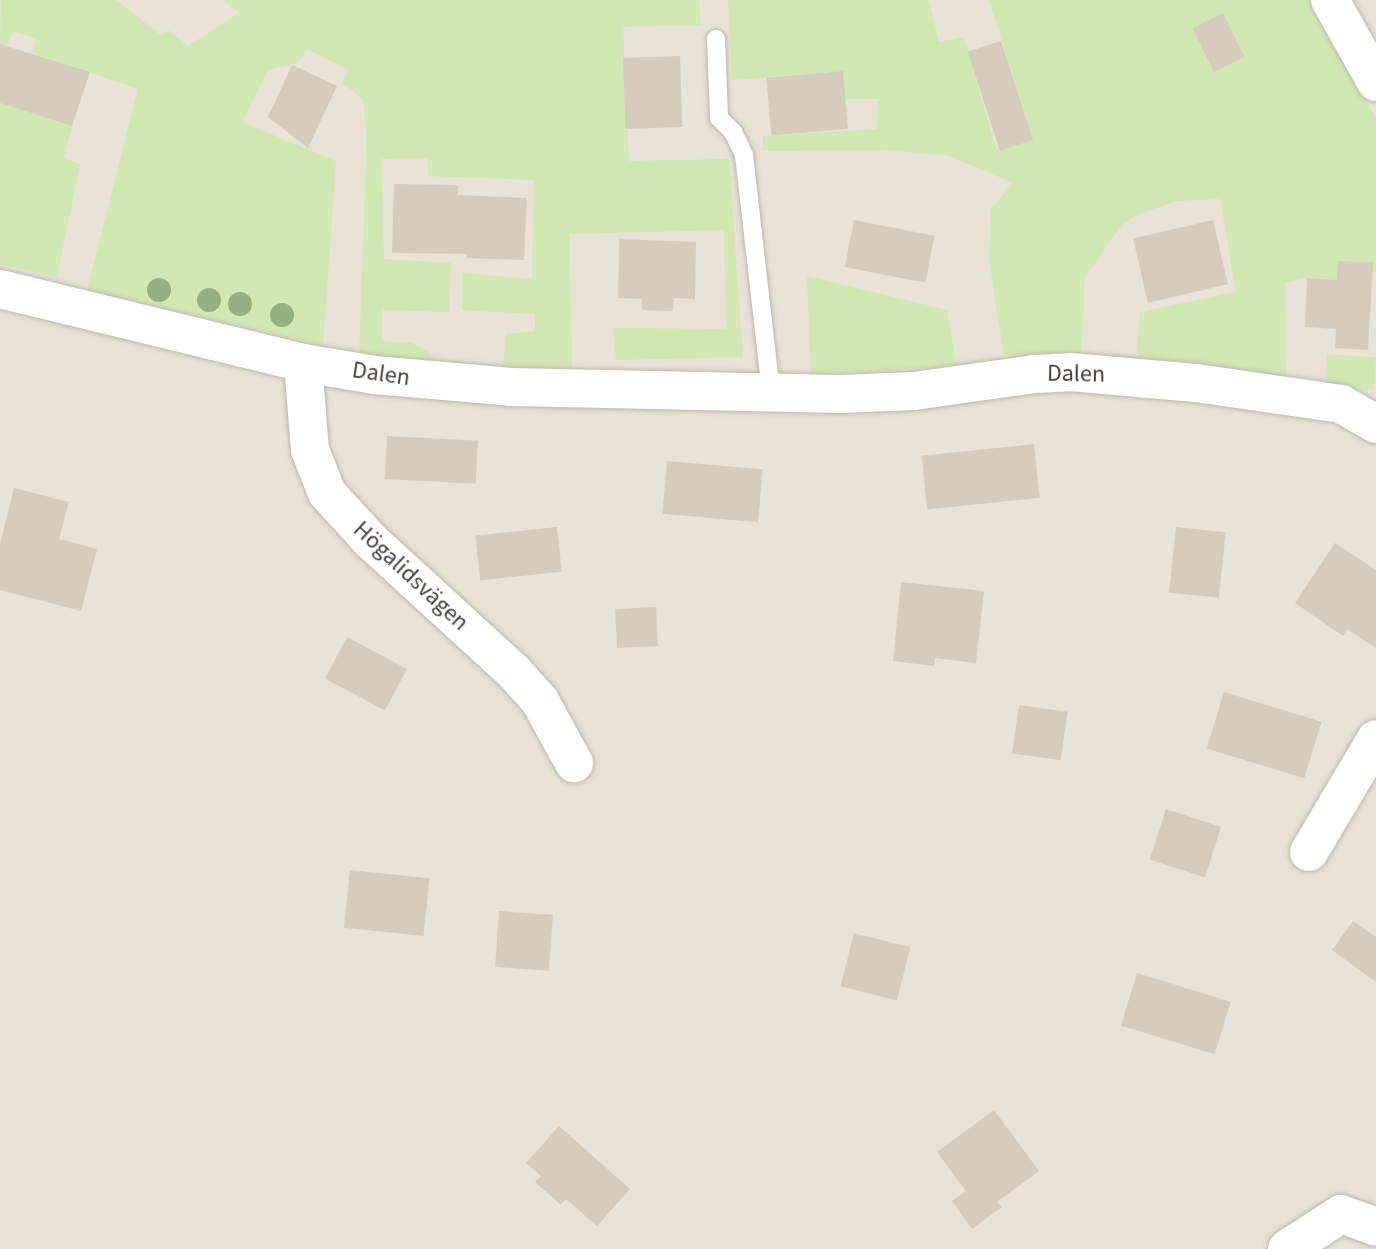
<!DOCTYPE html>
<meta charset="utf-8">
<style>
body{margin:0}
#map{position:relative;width:1376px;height:1249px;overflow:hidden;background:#f4f1e9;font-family:"Source Sans 3",sans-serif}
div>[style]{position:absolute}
.residential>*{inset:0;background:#e8e2d7;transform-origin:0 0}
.green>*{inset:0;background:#d1e8b2;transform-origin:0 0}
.building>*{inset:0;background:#d6ccbe;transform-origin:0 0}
.roads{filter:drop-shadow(0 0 2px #c0b8ab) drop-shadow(0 0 2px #c0b8ab)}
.lane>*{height:18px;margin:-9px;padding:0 9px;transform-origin:9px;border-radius:9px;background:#fff}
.street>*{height:38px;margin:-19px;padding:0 19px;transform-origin:19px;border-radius:19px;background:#fff}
.trees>*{width:24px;height:24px;margin:-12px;border-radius:50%;background:#96b080}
span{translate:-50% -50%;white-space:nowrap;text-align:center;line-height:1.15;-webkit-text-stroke:6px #fff;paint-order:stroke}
.street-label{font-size:24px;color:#484137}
</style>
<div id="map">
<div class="residential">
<div style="left:0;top:0;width:1376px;height:1249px"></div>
</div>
<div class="green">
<div style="clip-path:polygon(1px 0,116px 0,162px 36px,168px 30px,188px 46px,239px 13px,222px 0,699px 0,701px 25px,623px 27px,629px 161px,729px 159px,743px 357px,616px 360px,613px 328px,726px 329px,724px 230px,569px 234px,572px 370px,503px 367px,506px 334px,535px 331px,535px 314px,462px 310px,462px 273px,532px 279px,534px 180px,428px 176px,427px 158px,381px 159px,384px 259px,451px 263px,449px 312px,382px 310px,382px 341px,412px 343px,427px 351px,434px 362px,359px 356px,367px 137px,363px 99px,342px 83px,349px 70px,307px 49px,298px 63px,268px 70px,242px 122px,336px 161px,323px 345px,87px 290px,138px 89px,32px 53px,36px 39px,13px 31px,7px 46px,0 48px)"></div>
<div style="clip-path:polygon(728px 0,929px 0,939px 42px,964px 37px,996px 149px,1033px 140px,989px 0,1311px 0,1376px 118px,1376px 272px,1372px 272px,1372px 262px,1339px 261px,1337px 280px,1307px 278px,1285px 282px,1286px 381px,1136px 365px,1140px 312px,1236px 292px,1220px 199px,1176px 201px,1137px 215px,1122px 225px,1085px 277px,1081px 353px,1004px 355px,989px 260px,991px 209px,1013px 183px,949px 156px,888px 150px,763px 151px,763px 136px,877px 129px,878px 99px,845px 99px,843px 71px,732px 80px)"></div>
<div style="clip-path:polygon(0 103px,72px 126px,64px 158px,80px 164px,57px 277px,0 264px)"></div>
<div style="clip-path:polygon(807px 276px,947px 310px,956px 366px,811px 374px)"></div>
<div style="left:1327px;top:354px;width:49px;height:33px;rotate:4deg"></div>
</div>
<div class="building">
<div style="left:1223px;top:13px;width:49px;height:34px;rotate:64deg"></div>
<div style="left:1001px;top:41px;width:104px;height:35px;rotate:72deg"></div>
<div style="clip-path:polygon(0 44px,90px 72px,72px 126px,0 103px)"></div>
<div style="left:680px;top:56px;width:71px;height:57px;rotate:88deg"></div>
<div style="clip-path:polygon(292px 65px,337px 86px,308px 148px,268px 117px)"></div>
<div style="left:843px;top:71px;width:58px;height:77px;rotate:85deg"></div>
<div style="clip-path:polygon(394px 184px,458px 185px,458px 195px,527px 198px,524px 260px,467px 258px,467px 254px,392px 253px)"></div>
<div style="left:854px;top:220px;width:82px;height:48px;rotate:11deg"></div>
<div style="left:1213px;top:220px;width:66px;height:82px;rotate:77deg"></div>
<div style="clip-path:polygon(619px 239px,696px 242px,695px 299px,674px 298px,673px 311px,642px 310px,642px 299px,618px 298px)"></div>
<div style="clip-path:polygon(1338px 261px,1373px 262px,1368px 350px,1335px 348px,1336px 329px,1305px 327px,1307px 278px,1337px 280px)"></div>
<div style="left:387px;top:436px;width:91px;height:43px;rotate:3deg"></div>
<div style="left:1034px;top:444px;width:54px;height:113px;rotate:84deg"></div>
<div style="left:667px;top:461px;width:96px;height:53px;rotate:5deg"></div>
<div style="clip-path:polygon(14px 488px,69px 502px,59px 539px,97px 549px,81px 611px,0 590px,0 544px)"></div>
<div style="left:557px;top:527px;width:45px;height:82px;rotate:84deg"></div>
<div style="left:1176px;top:527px;width:50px;height:66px;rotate:6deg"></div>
<div style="clip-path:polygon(1335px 543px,1376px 570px,1376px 648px,1347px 629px,1343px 636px,1295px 603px)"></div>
<div style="clip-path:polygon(901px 582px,984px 591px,976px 663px,935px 658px,934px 666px,893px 661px)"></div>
<div style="left:656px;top:607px;width:39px;height:41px;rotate:87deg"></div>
<div style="left:347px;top:637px;width:68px;height:47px;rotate:28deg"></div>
<div style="left:1224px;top:692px;width:102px;height:59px;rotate:17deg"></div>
<div style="left:1019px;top:705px;width:49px;height:49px;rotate:8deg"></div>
<div style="left:1166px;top:809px;width:58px;height:53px;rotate:18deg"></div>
<div style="left:350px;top:870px;width:80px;height:58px;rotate:6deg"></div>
<div style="left:499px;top:911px;width:54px;height:56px;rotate:4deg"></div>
<div style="clip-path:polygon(1353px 921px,1376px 937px,1376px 982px,1332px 950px)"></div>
<div style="left:854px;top:933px;width:58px;height:55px;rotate:14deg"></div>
<div style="left:1137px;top:973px;width:98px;height:55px;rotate:17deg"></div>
<div style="clip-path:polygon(994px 1110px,1039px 1171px,997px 1202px,1002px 1207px,972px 1229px,952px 1201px,966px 1191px,937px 1152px)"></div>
<div style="clip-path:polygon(559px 1126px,630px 1189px,597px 1226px,566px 1199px,561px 1205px,535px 1182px,541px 1176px,526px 1163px)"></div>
</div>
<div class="roads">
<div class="lane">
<div style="left:716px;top:39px;width:79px;rotate:87.8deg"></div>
<div style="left:719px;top:118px;width:20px;rotate:45deg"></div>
<div style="left:733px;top:132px;width:25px;rotate:64deg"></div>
<div style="left:744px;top:155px;width:240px;rotate:83.5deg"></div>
</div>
<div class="street">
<div style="left:1330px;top:0;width:94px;rotate:60.7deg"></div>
<div style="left:0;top:289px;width:312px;rotate:13.7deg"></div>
<div style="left:303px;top:363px;width:73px;rotate:9.5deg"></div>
<div style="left:375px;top:375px;width:137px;rotate:5deg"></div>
<div style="left:511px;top:387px;width:330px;rotate:1.2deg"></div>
<div style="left:841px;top:394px;width:73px;rotate:-2.4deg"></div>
<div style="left:914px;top:391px;width:122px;rotate:-8deg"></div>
<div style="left:1035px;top:374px;width:35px;rotate:-3deg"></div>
<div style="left:1070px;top:372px;width:126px;rotate:5deg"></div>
<div style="left:1196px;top:383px;width:147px;rotate:8.2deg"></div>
<div style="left:1341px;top:404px;width:40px;rotate:29.7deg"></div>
<div style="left:303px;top:363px;width:87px;rotate:85.4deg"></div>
<div style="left:310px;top:450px;width:46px;rotate:68.4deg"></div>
<div style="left:327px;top:493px;width:65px;rotate:47.5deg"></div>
<div style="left:371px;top:541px;width:194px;rotate:42.5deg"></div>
<div style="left:514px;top:672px;width:39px;rotate:48deg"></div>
<div style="left:540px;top:701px;width:71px;rotate:61.3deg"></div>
<div style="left:1309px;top:852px;width:131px;rotate:-59.3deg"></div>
<div style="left:1287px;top:1249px;width:64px;rotate:-32.9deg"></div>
<div style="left:1341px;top:1214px;width:37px;rotate:20deg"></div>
</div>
</div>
<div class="trees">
<div style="left:159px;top:290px"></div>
<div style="left:209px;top:300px"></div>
<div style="left:240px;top:304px"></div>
<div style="left:282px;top:315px"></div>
</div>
<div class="street-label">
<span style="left:381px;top:374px;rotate:8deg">Dalen</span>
<span style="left:1076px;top:374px;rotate:1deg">Dalen</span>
<span style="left:411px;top:576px;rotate:43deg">Högalidsvägen</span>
</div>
</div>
